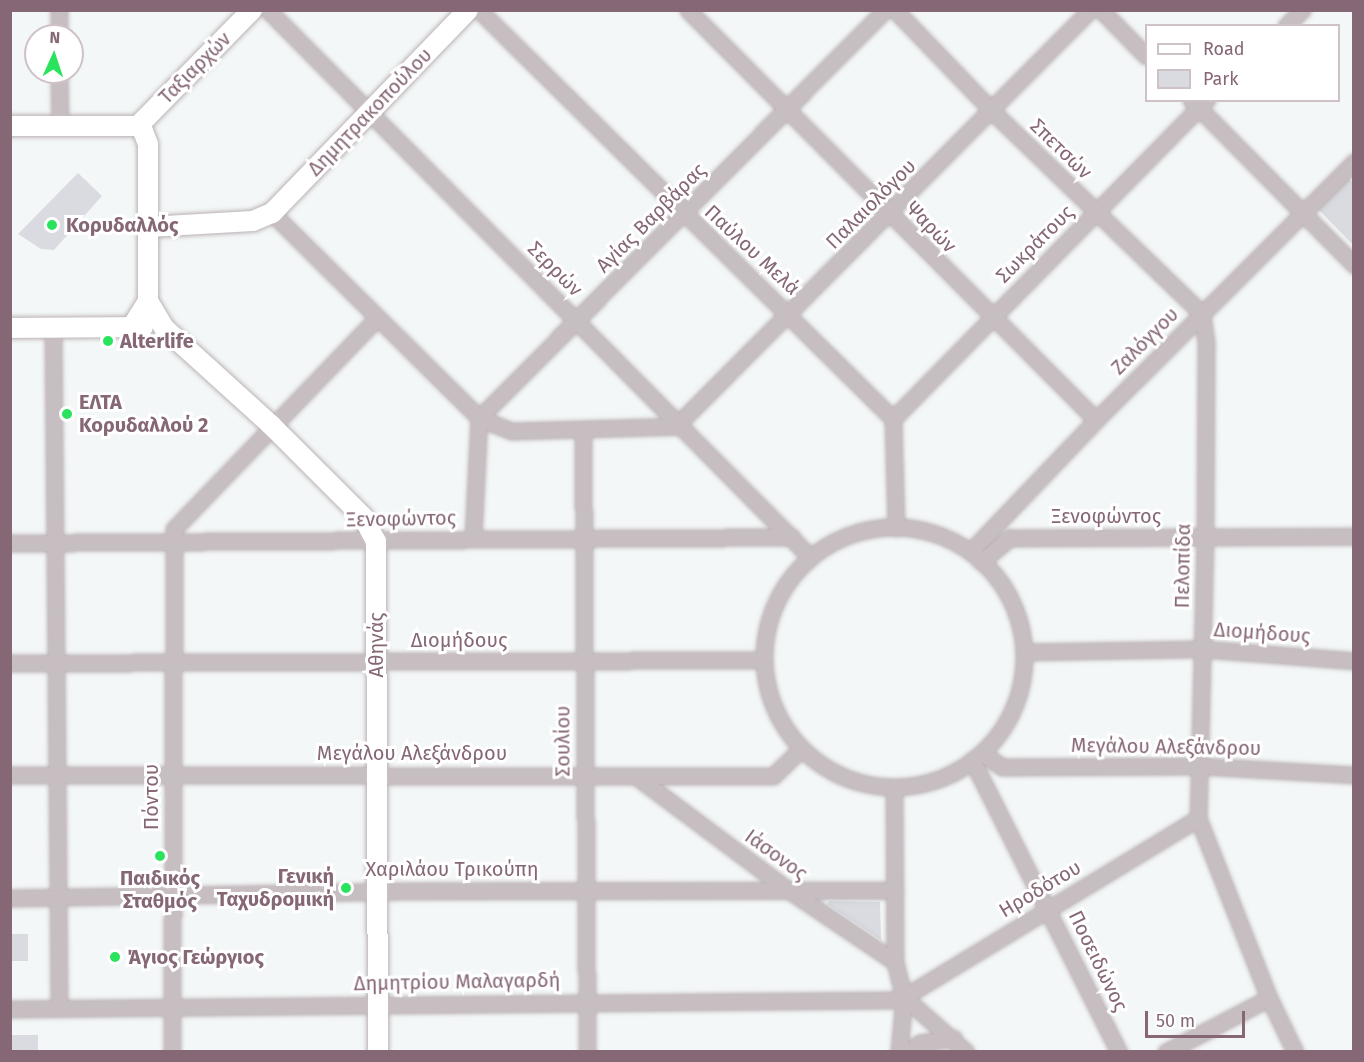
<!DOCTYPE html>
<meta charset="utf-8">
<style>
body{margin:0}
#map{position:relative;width:1364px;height:1062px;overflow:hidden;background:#f4f7f7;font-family:"Fira Sans",sans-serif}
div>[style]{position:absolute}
.green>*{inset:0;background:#d9dbe1;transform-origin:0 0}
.roads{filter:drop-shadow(0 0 2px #bbb2b6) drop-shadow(0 0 2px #bbb2b6)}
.minor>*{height:15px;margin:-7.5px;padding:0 7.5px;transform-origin:7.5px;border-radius:7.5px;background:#c7bec2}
.minor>.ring{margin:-7.5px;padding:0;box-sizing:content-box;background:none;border:15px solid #c7bec2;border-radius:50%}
.major>*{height:20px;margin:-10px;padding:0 10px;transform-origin:10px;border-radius:10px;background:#fff}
.dots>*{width:16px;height:16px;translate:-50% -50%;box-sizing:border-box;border:3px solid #fff;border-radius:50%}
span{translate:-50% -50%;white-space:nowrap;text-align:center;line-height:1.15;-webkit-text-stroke:6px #fff;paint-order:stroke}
.street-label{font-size:20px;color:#856776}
.poi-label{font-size:20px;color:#856776;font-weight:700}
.left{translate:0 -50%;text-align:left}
.right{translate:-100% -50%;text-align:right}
.frame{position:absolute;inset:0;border:12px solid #856776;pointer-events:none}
.legend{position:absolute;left:1145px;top:24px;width:195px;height:78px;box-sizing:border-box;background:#fff;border:2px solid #cec2c8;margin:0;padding:8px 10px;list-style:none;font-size:18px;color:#856776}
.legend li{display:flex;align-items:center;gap:12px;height:30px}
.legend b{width:30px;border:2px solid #cec2c8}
.north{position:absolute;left:24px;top:24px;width:60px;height:60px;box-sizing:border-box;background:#fff;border:2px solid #cec2c8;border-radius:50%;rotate:3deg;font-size:16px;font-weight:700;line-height:24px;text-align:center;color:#856776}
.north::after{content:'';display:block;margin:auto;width:21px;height:27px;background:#29e35d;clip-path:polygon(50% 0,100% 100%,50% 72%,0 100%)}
.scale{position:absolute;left:1145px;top:1011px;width:100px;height:27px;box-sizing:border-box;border:3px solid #856776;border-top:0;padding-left:8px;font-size:18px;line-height:21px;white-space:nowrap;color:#856776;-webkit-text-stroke:4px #fff;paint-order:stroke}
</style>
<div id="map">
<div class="green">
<div style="clip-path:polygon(78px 173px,102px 196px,54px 250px,41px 249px,18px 234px)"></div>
<div style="clip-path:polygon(1348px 179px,1353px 182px,1353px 245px,1317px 208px)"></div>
<div style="clip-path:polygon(829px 901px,880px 902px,881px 940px,827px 904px)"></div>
<div style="left:10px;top:934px;width:18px;height:27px"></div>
<div style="left:10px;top:1035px;width:28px;height:16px"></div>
</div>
<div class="roads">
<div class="minor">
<div style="left:59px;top:10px;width:26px;rotate:90deg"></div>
<div style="left:268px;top:10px;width:771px;rotate:45.26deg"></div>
<div style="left:479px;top:10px;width:582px;rotate:44.65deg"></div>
<div style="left:688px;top:10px;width:578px;rotate:45.14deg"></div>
<div style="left:895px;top:10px;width:141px;rotate:46.1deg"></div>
<div style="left:993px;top:112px;width:291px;rotate:44deg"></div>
<div style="left:1202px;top:314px;width:27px;rotate:82deg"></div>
<div style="left:1206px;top:341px;width:196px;rotate:90.3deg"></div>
<div style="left:1205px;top:537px;width:281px;rotate:91.4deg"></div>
<div style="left:1198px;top:818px;width:193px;rotate:68.5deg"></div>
<div style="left:1269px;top:998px;width:60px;rotate:64.3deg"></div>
<div style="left:1101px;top:10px;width:64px;rotate:45.6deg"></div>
<div style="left:1286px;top:26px;width:23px;rotate:-45deg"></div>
<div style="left:59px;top:72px;width:55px;rotate:89deg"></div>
<div style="left:1191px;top:100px;width:232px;rotate:45.3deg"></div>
<div style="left:272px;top:213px;width:291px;rotate:44.7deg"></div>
<div style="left:479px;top:418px;width:35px;rotate:22deg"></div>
<div style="left:512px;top:431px;width:164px;rotate:-1.7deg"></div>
<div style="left:676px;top:426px;width:587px;rotate:-45.14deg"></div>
<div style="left:53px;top:328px;width:680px;rotate:89.49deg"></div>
<div style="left:893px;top:419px;width:448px;rotate:-45.5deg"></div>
<div style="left:893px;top:419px;width:109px;rotate:88.4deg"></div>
<div style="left:583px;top:430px;width:622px;rotate:89.63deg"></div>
<div class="ring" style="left:764px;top:527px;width:245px;height:245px"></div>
<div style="left:473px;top:539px;width:121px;rotate:-87.2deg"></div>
<div style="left:479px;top:418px;width:576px;rotate:-45.14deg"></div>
<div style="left:10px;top:543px;width:782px;rotate:-0.44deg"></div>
<div style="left:970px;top:552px;width:182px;rotate:-46.3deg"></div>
<div style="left:1096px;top:420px;width:365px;rotate:-45deg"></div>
<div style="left:981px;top:562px;width:38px;rotate:-40deg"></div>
<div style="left:1010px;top:538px;width:344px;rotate:-0.3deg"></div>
<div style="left:1024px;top:652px;width:179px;rotate:-1deg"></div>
<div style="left:1203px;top:649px;width:151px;rotate:4.5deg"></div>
<div style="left:10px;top:663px;width:754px;rotate:-0.23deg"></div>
<div style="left:982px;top:753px;width:24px;rotate:35deg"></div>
<div style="left:1002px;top:767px;width:198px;rotate:-0.3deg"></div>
<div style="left:1200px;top:766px;width:154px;rotate:3.3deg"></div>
<div style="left:972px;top:760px;width:327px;rotate:63.3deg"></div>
<div style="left:10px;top:775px;width:763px;rotate:0.08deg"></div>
<div style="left:773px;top:776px;width:39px;rotate:-44deg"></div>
<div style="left:637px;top:777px;width:184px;rotate:36.8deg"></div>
<div style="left:784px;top:887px;width:134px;rotate:34deg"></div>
<div style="left:894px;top:787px;width:175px;rotate:89.7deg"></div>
<div style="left:895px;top:962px;width:36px;rotate:76deg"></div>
<div style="left:904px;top:997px;width:55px;rotate:95.2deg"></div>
<div style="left:10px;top:898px;width:386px;rotate:-1deg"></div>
<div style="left:396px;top:891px;width:499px;rotate:-0.1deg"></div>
<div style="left:904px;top:997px;width:83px;rotate:41.6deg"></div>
<div style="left:10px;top:1009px;width:881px;rotate:-0.59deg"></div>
<div style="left:891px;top:1000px;width:13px;rotate:-13deg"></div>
<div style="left:904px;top:997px;width:344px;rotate:-31.3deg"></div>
<div style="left:172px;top:1052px;width:523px;rotate:-89.78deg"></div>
<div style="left:174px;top:529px;width:291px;rotate:-46.1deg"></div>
<div style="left:907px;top:1052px;width:16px;rotate:-35deg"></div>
<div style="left:920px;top:1043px;width:34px;rotate:-8deg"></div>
<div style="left:1166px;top:1052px;width:116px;rotate:-27.7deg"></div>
</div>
<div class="major">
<div style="left:10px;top:126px;width:128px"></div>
<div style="left:138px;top:126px;width:7px;rotate:45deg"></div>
<div style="left:143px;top:131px;width:14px;rotate:69deg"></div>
<div style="left:148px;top:144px;width:157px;rotate:90deg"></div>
<div style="left:148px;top:301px;width:31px;rotate:122deg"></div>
<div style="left:138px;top:126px;width:163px;rotate:-45.5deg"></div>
<div style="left:148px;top:227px;width:105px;rotate:-3.3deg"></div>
<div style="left:253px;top:221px;width:21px;rotate:-23deg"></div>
<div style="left:272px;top:213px;width:282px;rotate:-46deg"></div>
<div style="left:148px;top:301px;width:31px;rotate:59deg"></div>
<div style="left:164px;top:328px;width:144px;rotate:42.2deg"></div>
<div style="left:271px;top:425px;width:130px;rotate:45deg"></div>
<div style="left:363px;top:517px;width:27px;rotate:62deg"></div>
<div style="left:376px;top:541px;width:511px;rotate:89.78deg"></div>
<div style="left:10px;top:328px;width:133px;rotate:-0.4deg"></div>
</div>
</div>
<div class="dots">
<div style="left:52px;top:225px;background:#29e35d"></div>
<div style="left:108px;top:341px;background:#29e35d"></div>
<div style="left:67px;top:414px;background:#29e35d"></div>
<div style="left:160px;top:856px;background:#29e35d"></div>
<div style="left:346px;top:888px;background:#29e35d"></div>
<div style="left:115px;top:957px;background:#29e35d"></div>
</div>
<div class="street-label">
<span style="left:195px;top:68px;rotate:-45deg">Ταξιαρχών</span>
<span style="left:370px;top:112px;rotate:-46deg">Δημητρακοπούλου</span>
<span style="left:1061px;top:149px;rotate:44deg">Σπετσών</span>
<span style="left:871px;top:204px;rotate:-45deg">Παλαιολόγου</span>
<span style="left:651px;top:218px;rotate:-45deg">Αγίας Βαρβάρας</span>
<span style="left:931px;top:227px;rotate:46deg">Ψαρών</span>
<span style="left:1035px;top:244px;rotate:-45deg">Σωκράτους</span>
<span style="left:752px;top:250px;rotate:43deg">Παύλου Μελά</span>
<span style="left:555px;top:269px;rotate:45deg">Σερρών</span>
<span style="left:1145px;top:341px;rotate:-45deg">Ζαλόγγου</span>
<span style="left:1106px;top:516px">Ξενοφώντος</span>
<span style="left:401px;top:519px;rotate:-1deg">Ξενοφώντος</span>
<span style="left:1183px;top:566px;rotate:-89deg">Πελοπίδα</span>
<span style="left:1262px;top:633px;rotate:4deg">Διομήδους</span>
<span style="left:459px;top:640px">Διομήδους</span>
<span style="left:376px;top:645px;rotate:-90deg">Αθηνάς</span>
<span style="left:563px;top:741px;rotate:-90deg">Σουλίου</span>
<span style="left:1166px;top:747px;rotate:1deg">Μεγάλου Αλεξάνδρου</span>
<span style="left:412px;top:753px">Μεγάλου Αλεξάνδρου</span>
<span style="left:151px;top:797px;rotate:-90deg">Πόντου</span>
<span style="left:776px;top:855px;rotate:36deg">Ιάσονος</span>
<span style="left:452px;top:869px">Χαριλάου Τρικούπη</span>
<span style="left:1040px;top:889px;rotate:-31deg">Ηροδότου</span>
<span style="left:1098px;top:961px;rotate:64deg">Ποσειδώνος</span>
<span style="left:457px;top:982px;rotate:-1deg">Δημητρίου Μαλαγαρδή</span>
</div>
<div class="poi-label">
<span class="left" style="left:66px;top:225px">Κορυδαλλός</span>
<span class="left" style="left:120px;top:341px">Alterlife</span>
<span class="left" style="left:79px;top:414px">ΕΛΤΑ<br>Κορυδαλλού 2</span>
<span class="right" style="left:334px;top:888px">Γενική<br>Ταχυδρομική</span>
<span style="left:160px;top:890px">Παιδικός<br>Σταθμός</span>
<span class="left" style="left:127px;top:957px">Άγιος Γεώργιος</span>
</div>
<div class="frame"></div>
<ul class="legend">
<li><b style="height:8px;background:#fff"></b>Road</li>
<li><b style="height:16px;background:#d9dbe1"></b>Park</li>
</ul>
<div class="north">N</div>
<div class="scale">50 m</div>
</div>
